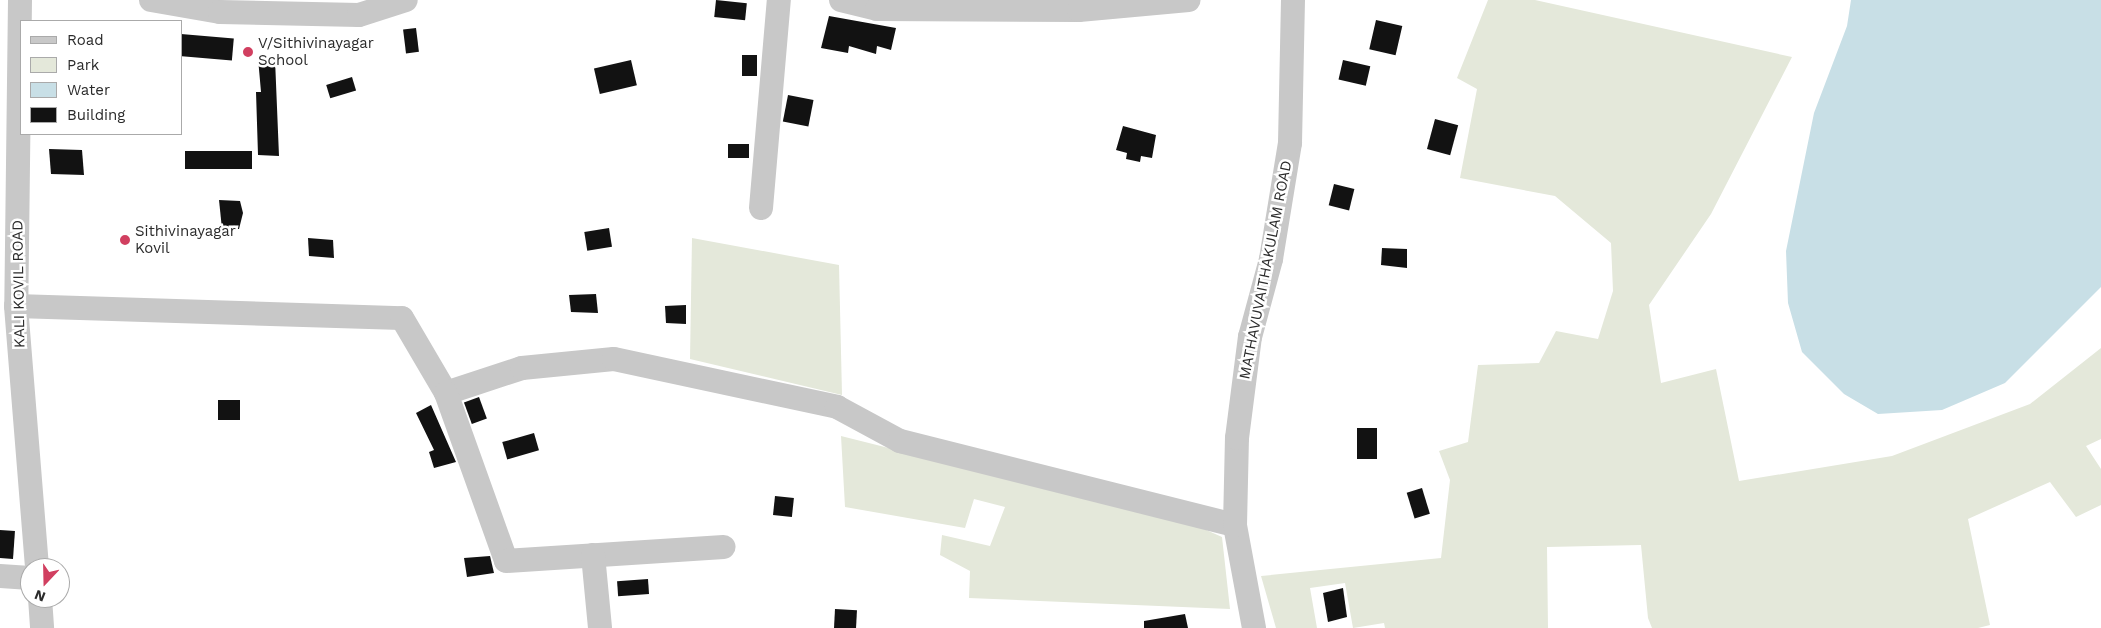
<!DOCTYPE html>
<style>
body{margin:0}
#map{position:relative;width:2101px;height:628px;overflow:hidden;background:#fff;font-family:"Work Sans",sans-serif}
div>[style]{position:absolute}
.green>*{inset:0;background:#e4e8da}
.water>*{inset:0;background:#c8dfe6}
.building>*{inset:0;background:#121212;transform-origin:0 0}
.minor>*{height:24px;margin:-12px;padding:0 12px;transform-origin:12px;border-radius:12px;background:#c8c8c8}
.dots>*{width:14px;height:14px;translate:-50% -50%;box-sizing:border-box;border:2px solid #fff;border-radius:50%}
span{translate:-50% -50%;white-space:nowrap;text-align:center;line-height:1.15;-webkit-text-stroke:5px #fff;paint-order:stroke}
.poi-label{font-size:15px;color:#2b2b2b}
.left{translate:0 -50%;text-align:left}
.street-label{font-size:15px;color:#2b2b2b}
.legend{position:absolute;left:20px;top:20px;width:162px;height:115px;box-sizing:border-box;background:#fff;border:1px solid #aaa;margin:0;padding:6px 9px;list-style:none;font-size:15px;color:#2b2b2b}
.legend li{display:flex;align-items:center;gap:10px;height:25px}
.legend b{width:25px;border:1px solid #aaa}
.north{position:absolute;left:20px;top:558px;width:50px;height:50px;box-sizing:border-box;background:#fff;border:1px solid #aaa;border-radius:50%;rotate:201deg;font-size:14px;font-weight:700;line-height:20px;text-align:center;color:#2b2b2b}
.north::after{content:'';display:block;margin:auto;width:18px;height:22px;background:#d13f60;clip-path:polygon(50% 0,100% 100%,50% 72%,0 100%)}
</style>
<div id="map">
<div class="green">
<div style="clip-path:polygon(1488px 0,1535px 0,1792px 57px,1711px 214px,1649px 305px,1661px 383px,1716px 369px,1739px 481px,1892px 456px,2030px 404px,2101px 348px,2101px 439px,2086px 446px,2101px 469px,2101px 505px,2076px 517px,2050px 482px,1968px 519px,1990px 625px,1978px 628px,1652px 628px,1648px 618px,1641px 545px,1547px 547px,1548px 628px,1385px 628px,1384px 623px,1353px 628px,1345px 583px,1310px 588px,1317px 628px,1276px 628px,1261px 576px,1441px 558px,1450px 480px,1439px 451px,1468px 442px,1478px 365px,1539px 363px,1556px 331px,1598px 339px,1613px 291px,1611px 243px,1555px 196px,1460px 178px,1477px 89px,1457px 78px)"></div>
<div style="clip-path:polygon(692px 238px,839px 265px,842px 395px,690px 359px)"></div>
<div style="clip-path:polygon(841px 436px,1195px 525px,1222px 537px,1230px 609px,969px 598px,970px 571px,940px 555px,942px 535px,990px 546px,1005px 507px,974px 499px,965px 528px,845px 507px)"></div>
</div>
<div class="water">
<div style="clip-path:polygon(1851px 0,2101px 0,2101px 287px,2005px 383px,1942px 410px,1878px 414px,1844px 394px,1802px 352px,1788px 303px,1786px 251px,1814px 113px,1847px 26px)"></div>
</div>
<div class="building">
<div style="left:716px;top:0;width:31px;height:17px;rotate:6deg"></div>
<div style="clip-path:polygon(829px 16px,896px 28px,891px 50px,877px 46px,876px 54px,849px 46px,848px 53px,821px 48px)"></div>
<div style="left:1376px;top:20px;width:27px;height:30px;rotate:13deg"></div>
<div style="left:416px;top:28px;width:24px;height:13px;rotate:83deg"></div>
<div style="left:181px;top:34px;width:53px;height:22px;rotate:5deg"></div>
<div style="left:742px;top:55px;width:15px;height:21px"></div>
<div style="clip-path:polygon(258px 58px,275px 59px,279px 156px,258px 155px,256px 92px,261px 92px)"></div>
<div style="left:631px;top:60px;width:26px;height:38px;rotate:77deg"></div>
<div style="left:1343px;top:60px;width:28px;height:20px;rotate:13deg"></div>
<div style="left:352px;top:77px;width:14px;height:27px;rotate:73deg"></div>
<div style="left:788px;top:95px;width:26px;height:27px;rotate:11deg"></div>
<div style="left:1435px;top:119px;width:24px;height:31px;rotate:15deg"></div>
<div style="clip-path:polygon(1123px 126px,1156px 135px,1152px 158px,1141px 156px,1140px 162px,1126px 159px,1127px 153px,1116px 150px)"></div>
<div style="left:728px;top:144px;width:21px;height:14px"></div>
<div style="clip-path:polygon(49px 149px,82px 150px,84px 175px,51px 174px)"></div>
<div style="left:185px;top:151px;width:67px;height:18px"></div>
<div style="left:1334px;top:184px;width:21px;height:22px;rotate:14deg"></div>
<div style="clip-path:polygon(219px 200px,240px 201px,243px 213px,239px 229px,222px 229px)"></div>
<div style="left:609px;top:228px;width:19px;height:25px;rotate:81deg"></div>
<div style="clip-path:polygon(308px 238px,333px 240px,334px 258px,309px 256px)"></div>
<div style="clip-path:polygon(1382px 248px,1407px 249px,1407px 268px,1381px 265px)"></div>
<div style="clip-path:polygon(596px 294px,598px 313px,571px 312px,569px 295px)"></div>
<div style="clip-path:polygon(686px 305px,686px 324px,666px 323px,665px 306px)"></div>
<div style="left:479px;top:397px;width:23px;height:16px;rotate:70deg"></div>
<div style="left:218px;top:400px;width:22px;height:20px"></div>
<div style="clip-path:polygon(431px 405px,456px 462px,434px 468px,429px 452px,434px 450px,416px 413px)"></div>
<div style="left:1357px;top:428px;width:20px;height:31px"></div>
<div style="left:534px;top:433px;width:18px;height:33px;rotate:74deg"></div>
<div style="left:1422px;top:488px;width:27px;height:16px;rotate:73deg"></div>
<div style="left:775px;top:496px;width:19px;height:19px;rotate:6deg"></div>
<div style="left:0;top:530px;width:15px;height:28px;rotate:4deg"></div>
<div style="clip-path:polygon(490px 556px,494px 573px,467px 577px,464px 558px)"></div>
<div style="left:648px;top:579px;width:15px;height:31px;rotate:86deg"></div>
<div style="clip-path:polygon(1343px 588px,1347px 617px,1328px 622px,1323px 593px)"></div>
<div style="left:835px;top:609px;width:22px;height:19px;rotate:3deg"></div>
<div style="clip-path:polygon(1185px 614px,1188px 628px,1144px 628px,1144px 621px)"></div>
</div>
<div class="minor">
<div style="left:20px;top:0;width:306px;rotate:90.7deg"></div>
<div style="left:16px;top:306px;width:263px;rotate:85.4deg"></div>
<div style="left:151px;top:0;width:70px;rotate:9.9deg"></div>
<div style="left:220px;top:12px;width:139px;rotate:1.2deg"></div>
<div style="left:359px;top:15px;width:49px;rotate:-17.7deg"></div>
<div style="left:841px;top:0;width:37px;rotate:14deg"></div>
<div style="left:877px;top:9px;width:202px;rotate:0.3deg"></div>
<div style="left:1079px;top:10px;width:110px;rotate:-5.2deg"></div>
<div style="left:761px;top:208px;width:209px;rotate:-85.1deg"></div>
<div style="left:16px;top:306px;width:386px;rotate:1.8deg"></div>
<div style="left:402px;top:318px;width:87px;rotate:59.6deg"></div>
<div style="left:446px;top:393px;width:80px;rotate:-18.2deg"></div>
<div style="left:522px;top:368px;width:92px;rotate:-5.6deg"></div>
<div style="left:614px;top:359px;width:228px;rotate:12.1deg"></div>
<div style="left:837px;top:407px;width:72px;rotate:28.4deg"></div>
<div style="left:900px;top:441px;width:345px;rotate:14.1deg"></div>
<div style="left:446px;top:393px;width:178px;rotate:70.3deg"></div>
<div style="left:506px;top:561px;width:218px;rotate:-3.7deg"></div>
<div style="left:593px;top:555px;width:73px;rotate:84.5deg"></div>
<div style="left:0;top:576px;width:30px;rotate:4deg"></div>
<div style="left:40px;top:598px;width:30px;rotate:86deg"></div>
<div style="left:1254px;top:628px;width:105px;rotate:-100.5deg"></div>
<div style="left:1235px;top:525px;width:87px;rotate:-88.7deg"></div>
<div style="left:1237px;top:438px;width:102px;rotate:-82.7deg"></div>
<div style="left:1250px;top:337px;width:81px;rotate:-74.9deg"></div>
<div style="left:1271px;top:259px;width:118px;rotate:-80.7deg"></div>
<div style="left:1290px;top:143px;width:143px;rotate:-88.8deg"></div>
</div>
<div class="dots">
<div style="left:248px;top:52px;background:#d13f60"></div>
<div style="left:125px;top:240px;background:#d13f60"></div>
</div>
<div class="poi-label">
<span class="left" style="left:258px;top:52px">V/Sithivinayagar<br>School</span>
<span class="left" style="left:135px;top:240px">Sithivinayagar<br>Kovil</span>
</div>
<div class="street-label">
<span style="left:1266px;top:270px;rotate:-79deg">MATHAVUVAITHAKULAM ROAD</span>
<span style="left:19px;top:284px;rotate:-91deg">KALI KOVIL ROAD</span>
</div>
<ul class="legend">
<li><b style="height:6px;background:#c8c8c8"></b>Road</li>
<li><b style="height:14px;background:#e4e8da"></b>Park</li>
<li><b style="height:14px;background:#c8dfe6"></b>Water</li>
<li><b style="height:14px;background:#121212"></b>Building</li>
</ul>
<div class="north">N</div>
</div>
